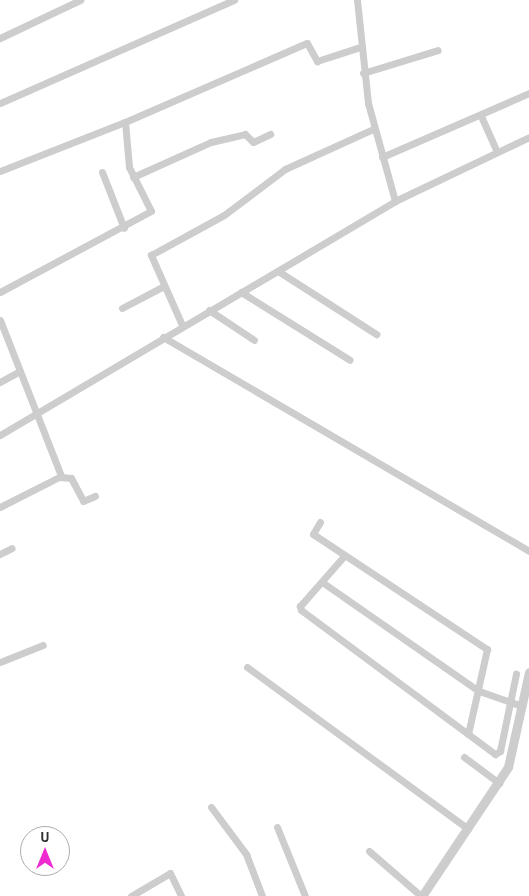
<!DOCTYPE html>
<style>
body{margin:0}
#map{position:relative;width:529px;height:896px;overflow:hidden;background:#fff;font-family:"PT Sans",sans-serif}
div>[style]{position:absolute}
.minor>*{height:7px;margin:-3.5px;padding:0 3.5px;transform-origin:3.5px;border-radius:3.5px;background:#cdcdcd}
.tertiary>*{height:9px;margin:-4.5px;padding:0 4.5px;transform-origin:4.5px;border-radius:4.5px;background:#cdcdcd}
span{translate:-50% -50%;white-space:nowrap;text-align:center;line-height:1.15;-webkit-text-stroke:5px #fff;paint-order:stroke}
.north{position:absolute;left:20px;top:826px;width:50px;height:50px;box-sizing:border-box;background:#fff;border:1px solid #acacac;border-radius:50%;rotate:0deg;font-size:14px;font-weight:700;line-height:20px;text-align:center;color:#303030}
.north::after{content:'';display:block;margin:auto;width:18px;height:22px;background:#ef2ad1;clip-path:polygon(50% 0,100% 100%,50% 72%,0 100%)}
</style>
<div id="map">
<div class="minor">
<div style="left:357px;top:0;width:104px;rotate:83.9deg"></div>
<div style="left:368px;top:103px;width:102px;rotate:74.6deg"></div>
<div style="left:0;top:38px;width:89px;rotate:-25.4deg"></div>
<div style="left:363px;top:73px;width:78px;rotate:-17deg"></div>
<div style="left:0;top:103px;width:256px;rotate:-23.8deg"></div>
<div style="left:481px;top:116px;width:39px;rotate:66deg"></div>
<div style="left:125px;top:122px;width:198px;rotate:-23.5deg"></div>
<div style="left:307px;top:43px;width:21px;rotate:61deg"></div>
<div style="left:317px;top:61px;width:45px;rotate:-18deg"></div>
<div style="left:382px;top:157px;width:160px;rotate:-23.5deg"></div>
<div style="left:0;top:171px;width:134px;rotate:-21.4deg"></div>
<div style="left:125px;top:122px;width:45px;rotate:84.9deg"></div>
<div style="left:129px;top:167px;width:49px;rotate:63.4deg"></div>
<div style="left:151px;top:211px;width:171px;rotate:151.8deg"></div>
<div style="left:102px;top:172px;width:60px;rotate:68.6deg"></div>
<div style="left:133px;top:177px;width:85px;rotate:-24.2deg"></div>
<div style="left:211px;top:142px;width:35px;rotate:-13deg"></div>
<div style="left:245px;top:134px;width:11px;rotate:45deg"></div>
<div style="left:253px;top:142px;width:19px;rotate:-25deg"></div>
<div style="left:278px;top:271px;width:117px;rotate:32.7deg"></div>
<div style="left:241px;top:292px;width:128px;rotate:32deg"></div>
<div style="left:122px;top:308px;width:47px;rotate:-27.6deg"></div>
<div style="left:209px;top:310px;width:54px;rotate:33.7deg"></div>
<div style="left:0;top:320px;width:168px;rotate:68.6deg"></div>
<div style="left:61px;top:476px;width:68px;rotate:153.1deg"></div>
<div style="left:182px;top:325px;width:77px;rotate:-113.9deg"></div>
<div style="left:151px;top:255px;width:83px;rotate:-28.7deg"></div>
<div style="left:224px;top:215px;width:76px;rotate:-37deg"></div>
<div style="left:285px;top:169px;width:97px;rotate:-24.4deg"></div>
<div style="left:163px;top:337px;width:424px;rotate:30.3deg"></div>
<div style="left:0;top:382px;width:21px;rotate:-29deg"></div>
<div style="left:0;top:435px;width:459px;rotate:-30.6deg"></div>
<div style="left:395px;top:201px;width:148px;rotate:-25.5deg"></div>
<div style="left:60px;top:477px;width:11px;rotate:5deg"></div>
<div style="left:71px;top:478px;width:26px;rotate:62deg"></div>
<div style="left:83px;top:501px;width:13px;rotate:-23deg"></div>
<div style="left:320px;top:522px;width:14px;rotate:120deg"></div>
<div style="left:313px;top:534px;width:209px;rotate:33.5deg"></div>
<div style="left:487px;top:649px;width:87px;rotate:102.6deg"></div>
<div style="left:0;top:554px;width:13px;rotate:-27deg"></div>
<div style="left:344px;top:556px;width:67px;rotate:131.3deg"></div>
<div style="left:300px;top:606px;width:4px;rotate:76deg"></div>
<div style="left:301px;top:610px;width:242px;rotate:36.6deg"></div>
<div style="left:495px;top:754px;width:6px;rotate:-31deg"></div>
<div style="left:500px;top:751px;width:79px;rotate:-78.3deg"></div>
<div style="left:322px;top:582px;width:191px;rotate:34.8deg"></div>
<div style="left:479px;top:691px;width:46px;rotate:19.2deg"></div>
<div style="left:0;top:662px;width:46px;rotate:-21.6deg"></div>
<div style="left:247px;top:667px;width:274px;rotate:36.2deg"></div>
<div style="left:464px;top:757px;width:44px;rotate:36.6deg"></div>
<div style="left:211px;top:807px;width:59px;rotate:53.3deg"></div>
<div style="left:246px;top:854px;width:45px;rotate:69.1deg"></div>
<div style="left:277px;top:827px;width:74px;rotate:67.9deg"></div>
<div style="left:369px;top:851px;width:69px;rotate:40.9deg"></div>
<div style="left:131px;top:896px;width:45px;rotate:-30.5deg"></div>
<div style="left:170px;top:873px;width:25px;rotate:64deg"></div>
</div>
<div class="tertiary">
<div style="left:422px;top:896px;width:155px;rotate:-56.3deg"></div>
<div style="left:508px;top:767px;width:97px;rotate:-77.5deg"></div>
</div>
<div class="north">U</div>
</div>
